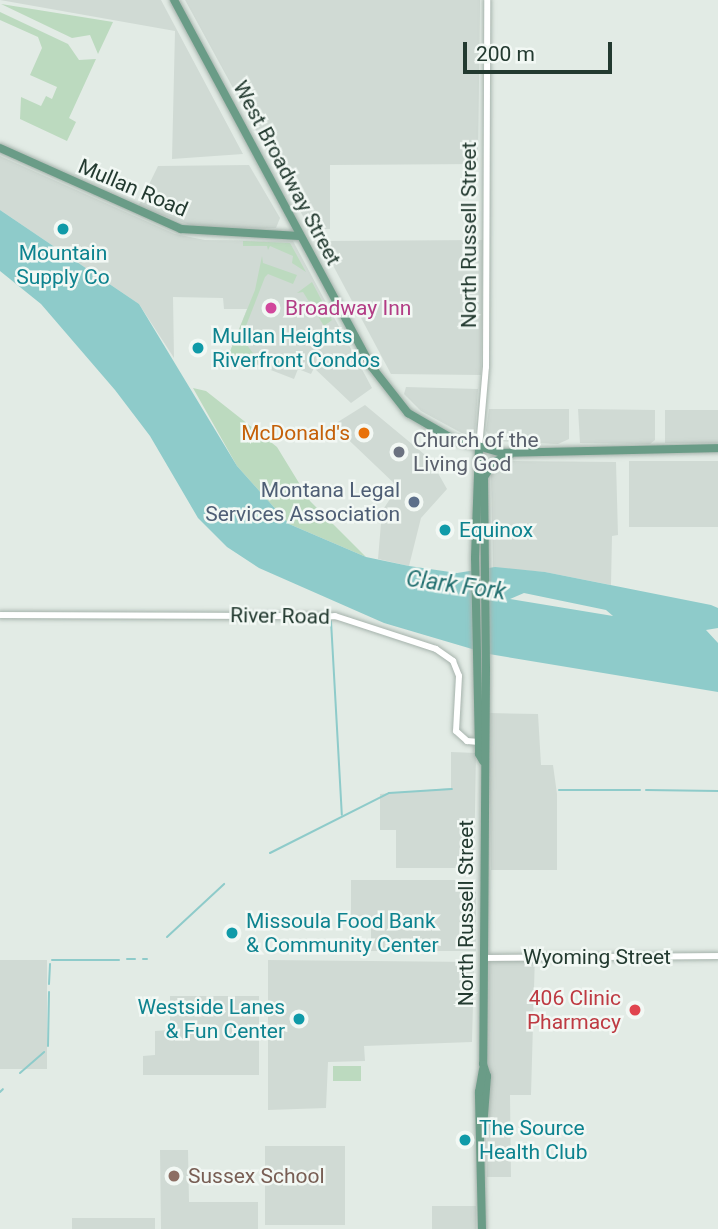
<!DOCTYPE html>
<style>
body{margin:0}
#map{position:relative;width:718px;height:1229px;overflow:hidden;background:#e2ebe5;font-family:Roboto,sans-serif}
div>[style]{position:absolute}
.built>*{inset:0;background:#d0dad4;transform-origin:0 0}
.green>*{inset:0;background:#bcdabf;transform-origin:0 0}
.water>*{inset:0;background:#8ecbca}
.stream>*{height:2px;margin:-1px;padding:0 1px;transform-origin:1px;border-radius:1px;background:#8ecbca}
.roads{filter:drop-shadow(0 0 2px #a5b2ab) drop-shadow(0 0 2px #a5b2ab)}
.minor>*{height:6px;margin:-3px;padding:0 3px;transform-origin:3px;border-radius:3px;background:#fff}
.major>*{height:8px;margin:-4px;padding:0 4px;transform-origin:4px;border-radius:4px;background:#6a9c87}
.dots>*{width:19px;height:19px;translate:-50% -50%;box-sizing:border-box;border:4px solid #f2f8f4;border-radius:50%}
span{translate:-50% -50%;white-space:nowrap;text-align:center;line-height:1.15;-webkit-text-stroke:5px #f2f8f4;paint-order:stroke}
.street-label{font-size:21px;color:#233a30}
.culture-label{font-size:21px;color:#0d838f}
.left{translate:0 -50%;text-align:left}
.right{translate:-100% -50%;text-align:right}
.hotel-label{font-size:21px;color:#b23c85}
.food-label{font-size:21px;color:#c56008}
.worship-label{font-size:21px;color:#5b616d}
.service-label{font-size:21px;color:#4e5e75}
.health-label{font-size:21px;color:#be3a42}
.education-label{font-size:21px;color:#785e54}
.water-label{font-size:23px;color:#237070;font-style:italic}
.scale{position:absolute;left:463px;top:42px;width:149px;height:32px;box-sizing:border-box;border:4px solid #233a30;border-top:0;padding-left:9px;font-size:21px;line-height:24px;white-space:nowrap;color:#233a30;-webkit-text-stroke:5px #f2f8f4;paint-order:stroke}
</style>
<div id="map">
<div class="built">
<div style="clip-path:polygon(0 0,161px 0,243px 154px,172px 159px,175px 31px)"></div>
<div style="clip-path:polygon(185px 0,480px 0,478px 164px,330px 165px,330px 229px,310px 229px)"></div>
<div style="clip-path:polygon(0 156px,175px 234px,205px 240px,293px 241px,372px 388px,351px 403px,314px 368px,311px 374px,298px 369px,294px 379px,229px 354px,247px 309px,224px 309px,223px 298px,173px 297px,174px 358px,139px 304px,0 210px)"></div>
<div style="clip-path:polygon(249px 165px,280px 218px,276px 228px,205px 230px,138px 207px,158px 166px)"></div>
<div style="clip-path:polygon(483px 240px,481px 375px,391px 374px,320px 241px)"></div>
<div style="clip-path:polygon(406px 387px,478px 389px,475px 433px,467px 436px,421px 411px,404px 394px)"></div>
<div style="clip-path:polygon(365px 405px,430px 459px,447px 489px,421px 518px,409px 566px,378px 559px,382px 511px,398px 487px,333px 425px)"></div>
<div style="clip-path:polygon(489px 409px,569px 409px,569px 439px,558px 444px,494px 441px,486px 431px)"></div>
<div style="clip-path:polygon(578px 409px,655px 410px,655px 440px,650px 444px,580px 443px)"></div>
<div style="left:665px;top:410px;width:53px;height:33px"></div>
<div style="clip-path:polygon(511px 461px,616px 462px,618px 535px,612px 536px,611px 585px,545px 572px,493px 568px,491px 475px,499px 464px)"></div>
<div style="left:629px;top:461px;width:89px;height:66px"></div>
<div style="clip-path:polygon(489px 713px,538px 714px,541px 765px,553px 765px,557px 794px,557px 870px,491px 870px)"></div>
<div style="clip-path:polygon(451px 752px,476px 753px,474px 868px,396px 868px,396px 830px,380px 830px,380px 794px,451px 788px)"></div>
<div style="clip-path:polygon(351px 880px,476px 880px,476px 951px,371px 951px,371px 916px,351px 916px)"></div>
<div style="clip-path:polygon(489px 954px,535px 954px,531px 1095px,510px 1095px,511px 1177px,487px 1177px)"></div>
<div style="left:0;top:960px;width:47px;height:109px"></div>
<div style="clip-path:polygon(268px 960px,474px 962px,472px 1042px,364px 1046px,365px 1061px,328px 1062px,326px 1108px,268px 1110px)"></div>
<div style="clip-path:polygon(170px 996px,259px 996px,259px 1075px,143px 1075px,143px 1056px,155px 1055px,155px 1031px,170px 1030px)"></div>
<div style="left:265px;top:1146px;width:80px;height:79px"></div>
<div style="clip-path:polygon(160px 1150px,188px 1150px,189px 1202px,258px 1202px,258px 1229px,161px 1229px)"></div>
<div style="left:432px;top:1206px;width:44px;height:23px"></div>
<div style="left:155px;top:1218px;width:11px;height:83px;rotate:90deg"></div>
</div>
<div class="green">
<div style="clip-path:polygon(1px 4px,113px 22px,98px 54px,90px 35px,72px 38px)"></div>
<div style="clip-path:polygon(0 12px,68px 44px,79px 60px,96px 59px,69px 118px,76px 122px,67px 141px,20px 119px,21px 97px,41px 106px,46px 96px,52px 99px,57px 87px,30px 75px,42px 48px,38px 37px,0 20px)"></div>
<div style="clip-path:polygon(243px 241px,290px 243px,306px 272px,292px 263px,293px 256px,270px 246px,268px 250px,267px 246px,243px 246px)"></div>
<div style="clip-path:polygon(262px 256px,263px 263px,297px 275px,293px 284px,268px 274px,265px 277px,244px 331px,247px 338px,244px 341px,258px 360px,257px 365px,229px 354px,255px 290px)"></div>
<div style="clip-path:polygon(312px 282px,332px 320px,324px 326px,303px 292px,297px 293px)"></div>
<div style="clip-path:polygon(193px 388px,206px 391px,277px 447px,310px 501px,366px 557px,289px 524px,237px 466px)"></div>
<div style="left:333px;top:1066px;width:28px;height:15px"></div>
</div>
<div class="water">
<div style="clip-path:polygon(evenodd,0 210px,139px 304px,237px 466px,289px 524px,366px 557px,409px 566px,457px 573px,495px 567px,545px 572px,711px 605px,718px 608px,718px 628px,706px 630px,718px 643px,718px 692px,489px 654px,384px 623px,259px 568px,227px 547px,198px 518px,150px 436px,115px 390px,41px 304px,0 271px,0 210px,524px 593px,606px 610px,613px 616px,510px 599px,524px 593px)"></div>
</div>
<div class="stream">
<div style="left:331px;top:621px;width:194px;rotate:86.8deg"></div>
<div style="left:559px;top:790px;width:81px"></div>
<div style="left:646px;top:790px;width:72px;rotate:0.8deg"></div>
<div style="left:270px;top:853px;width:133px;rotate:-26.8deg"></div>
<div style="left:389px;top:793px;width:63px;rotate:-3.6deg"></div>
<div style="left:167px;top:937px;width:78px;rotate:-42.9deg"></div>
<div style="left:127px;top:959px;width:8px"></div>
<div style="left:143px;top:959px;width:4px"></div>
<div style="left:52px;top:960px;width:67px"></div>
<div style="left:49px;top:984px;width:20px;rotate:-87deg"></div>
<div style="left:48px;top:1046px;width:54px;rotate:-88.9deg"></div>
<div style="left:20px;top:1073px;width:32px;rotate:-41deg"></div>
<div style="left:0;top:1092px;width:4px;rotate:-45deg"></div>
</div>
<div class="roads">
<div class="minor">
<div style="left:479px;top:448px;width:81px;rotate:-85.1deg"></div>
<div style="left:486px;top:367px;width:367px;rotate:-89.8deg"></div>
<div style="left:0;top:615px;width:335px;rotate:0.2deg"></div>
<div style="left:335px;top:616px;width:106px;rotate:18.1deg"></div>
<div style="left:436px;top:649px;width:21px;rotate:35deg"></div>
<div style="left:453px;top:661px;width:16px;rotate:68deg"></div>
<div style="left:459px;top:676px;width:55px;rotate:93.1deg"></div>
<div style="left:456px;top:731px;width:15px;rotate:42deg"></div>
<div style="left:467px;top:741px;width:12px;rotate:5deg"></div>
<div style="left:484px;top:958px;width:234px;rotate:-0.5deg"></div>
</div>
<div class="major">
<div style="left:174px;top:0;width:416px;rotate:61.7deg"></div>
<div style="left:371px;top:366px;width:60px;rotate:51.8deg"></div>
<div style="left:408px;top:413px;width:52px;rotate:30deg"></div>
<div style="left:453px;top:439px;width:51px;rotate:15.9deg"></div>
<div style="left:502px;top:453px;width:216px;rotate:-1.3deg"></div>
<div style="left:0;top:148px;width:198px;rotate:24.1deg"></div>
<div style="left:181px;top:229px;width:119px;rotate:3.4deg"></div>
<div style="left:479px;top:448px;width:110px;rotate:92.1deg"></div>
<div style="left:475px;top:558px;width:196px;rotate:88.8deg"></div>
<div style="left:479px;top:754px;width:8px;rotate:60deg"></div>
<div style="left:479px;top:469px;width:9px;rotate:58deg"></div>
<div style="left:484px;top:477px;width:192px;rotate:89.4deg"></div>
<div style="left:486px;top:669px;width:395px;rotate:90.4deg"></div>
<div style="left:483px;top:1064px;width:13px;rotate:72deg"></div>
<div style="left:487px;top:1076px;width:52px;rotate:94.4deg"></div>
<div style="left:484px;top:477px;width:18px;rotate:-56deg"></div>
<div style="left:494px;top:462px;width:17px;rotate:-24deg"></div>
<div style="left:482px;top:1229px;width:137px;rotate:-91.3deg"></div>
<div style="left:479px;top:1092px;width:23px;rotate:-80deg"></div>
</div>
</div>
<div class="dots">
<div style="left:63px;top:229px;background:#0f9aa8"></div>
<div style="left:271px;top:308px;background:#d1479c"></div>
<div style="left:198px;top:348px;background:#0f9aa8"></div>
<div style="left:364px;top:433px;background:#e8710a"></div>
<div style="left:399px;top:452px;background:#6b7280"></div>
<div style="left:414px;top:502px;background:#5c6f8a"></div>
<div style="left:445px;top:530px;background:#0f9aa8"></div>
<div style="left:232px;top:933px;background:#0f9aa8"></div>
<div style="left:635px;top:1010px;background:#e0444e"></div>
<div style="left:299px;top:1019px;background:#0f9aa8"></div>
<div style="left:465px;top:1140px;background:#0f9aa8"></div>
<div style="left:174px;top:1176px;background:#8d6e63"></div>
</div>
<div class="street-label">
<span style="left:287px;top:173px;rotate:62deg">West Broadway Street</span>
<span style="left:133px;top:188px;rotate:23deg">Mullan Road</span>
<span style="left:469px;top:235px;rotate:-90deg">North Russell Street</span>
<span style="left:280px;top:616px;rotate:1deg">River Road</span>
<span style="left:466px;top:913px;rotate:-90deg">North Russell Street</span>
<span style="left:597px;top:957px">Wyoming Street</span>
</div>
<div class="culture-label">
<span style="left:63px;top:265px">Mountain<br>Supply Co</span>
<span class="left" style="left:212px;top:348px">Mullan Heights<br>Riverfront Condos</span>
<span class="left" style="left:459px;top:530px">Equinox</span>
<span class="left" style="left:246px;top:933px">Missoula Food Bank<br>&amp; Community Center</span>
<span class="right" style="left:285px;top:1019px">Westside Lanes<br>&amp; Fun Center</span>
<span class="left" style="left:479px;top:1140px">The Source<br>Health Club</span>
</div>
<div class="hotel-label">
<span class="left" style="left:285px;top:308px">Broadway Inn</span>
</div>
<div class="food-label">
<span class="right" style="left:350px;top:433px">McDonald's</span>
</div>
<div class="worship-label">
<span class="left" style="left:413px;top:452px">Church of the<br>Living God</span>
</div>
<div class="service-label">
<span class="right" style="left:400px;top:502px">Montana Legal<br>Services Association</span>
</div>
<div class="health-label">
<span class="right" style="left:621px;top:1010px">406 Clinic<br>Pharmacy</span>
</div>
<div class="education-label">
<span class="left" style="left:188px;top:1176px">Sussex School</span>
</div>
<div class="water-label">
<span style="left:456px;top:586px;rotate:8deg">Clark Fork</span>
</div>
<div class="scale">200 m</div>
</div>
